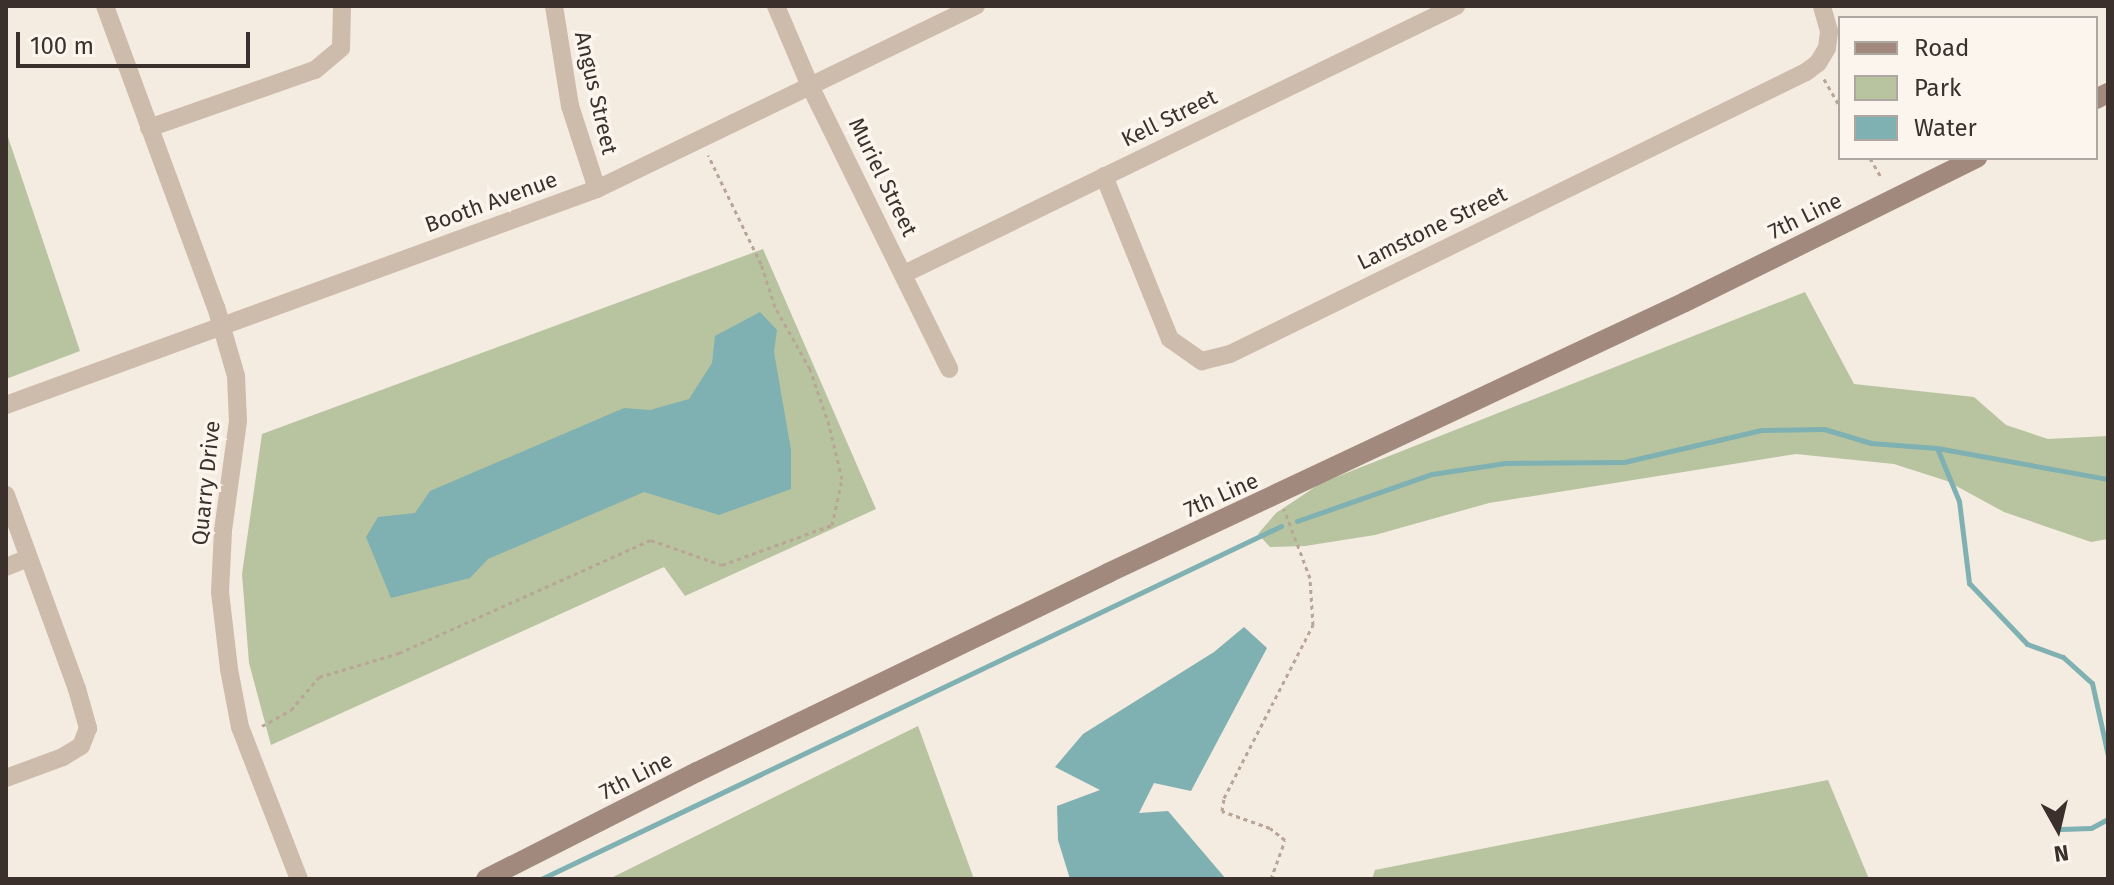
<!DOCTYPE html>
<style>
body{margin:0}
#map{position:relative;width:2114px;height:885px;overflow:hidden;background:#f4ebe1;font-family:"Fira Sans",sans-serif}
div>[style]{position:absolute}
.green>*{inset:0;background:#b8c4a0}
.water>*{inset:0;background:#7fb0b2}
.stream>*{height:5px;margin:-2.5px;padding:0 2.5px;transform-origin:2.5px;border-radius:2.5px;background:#7fb0b2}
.path>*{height:3px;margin-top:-1.5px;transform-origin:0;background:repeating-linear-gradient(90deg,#b9a596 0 4px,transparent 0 8px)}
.street>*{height:18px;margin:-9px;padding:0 9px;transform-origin:9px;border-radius:9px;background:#cdbbac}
.secondary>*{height:20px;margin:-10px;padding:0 10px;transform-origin:10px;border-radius:10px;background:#a18a7d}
span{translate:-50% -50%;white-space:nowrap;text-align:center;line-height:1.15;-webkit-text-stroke:7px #fbf5ee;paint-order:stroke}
.street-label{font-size:22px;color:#3b302b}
.frame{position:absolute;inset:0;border:8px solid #3b302b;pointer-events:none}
.legend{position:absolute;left:1838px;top:16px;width:260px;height:144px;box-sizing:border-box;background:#fbf5ee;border:2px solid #aea6a0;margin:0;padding:10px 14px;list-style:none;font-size:24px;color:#3b302b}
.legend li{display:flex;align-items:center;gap:16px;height:40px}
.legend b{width:40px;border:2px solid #aea6a0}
.north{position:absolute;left:2018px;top:789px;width:80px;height:80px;-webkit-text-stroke:6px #fbf5ee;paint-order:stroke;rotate:172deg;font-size:22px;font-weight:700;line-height:32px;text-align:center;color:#3b302b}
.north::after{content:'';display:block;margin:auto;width:28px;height:36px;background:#3b302b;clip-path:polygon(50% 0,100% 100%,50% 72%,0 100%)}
.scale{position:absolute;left:16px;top:32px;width:234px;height:36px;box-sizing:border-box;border:4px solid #3b302b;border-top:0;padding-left:10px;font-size:24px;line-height:28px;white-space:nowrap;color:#3b302b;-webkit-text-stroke:6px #fbf5ee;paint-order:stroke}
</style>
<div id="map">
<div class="green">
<div style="clip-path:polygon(6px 131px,80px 351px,6px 379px)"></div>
<div style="clip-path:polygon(763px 249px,876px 509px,685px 596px,664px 567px,271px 745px,249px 663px,242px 574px,262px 434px)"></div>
<div style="clip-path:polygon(1805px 292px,1854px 384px,1974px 397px,2006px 425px,2048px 439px,2108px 436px,2108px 539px,2091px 542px,2004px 512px,1947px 481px,1894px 464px,1796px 454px,1489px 503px,1375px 535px,1305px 546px,1270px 547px,1258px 534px,1276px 513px,1321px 483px)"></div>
<div style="clip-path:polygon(918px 726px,974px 879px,609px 879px)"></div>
<div style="clip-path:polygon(1828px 780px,1869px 879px,1372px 879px,1375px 870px)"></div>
</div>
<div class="water">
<div style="clip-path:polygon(760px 312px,777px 330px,774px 352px,791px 450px,791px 489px,719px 515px,644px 492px,488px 559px,470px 578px,391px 598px,366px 537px,378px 517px,415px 513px,430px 491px,624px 408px,650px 410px,689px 399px,712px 363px,715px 336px)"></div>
<div style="clip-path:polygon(1244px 627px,1267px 648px,1191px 791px,1154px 783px,1139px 813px,1168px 811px,1226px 879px,1070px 879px,1058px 840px,1057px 806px,1100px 790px,1055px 767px,1083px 734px,1214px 652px)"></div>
</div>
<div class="stream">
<div style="left:1937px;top:448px;width:57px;rotate:67.5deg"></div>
<div style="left:1959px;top:501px;width:83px;rotate:83deg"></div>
<div style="left:1969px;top:583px;width:84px;rotate:46.4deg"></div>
<div style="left:2027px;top:644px;width:38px;rotate:20deg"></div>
<div style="left:2063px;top:657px;width:39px;rotate:42deg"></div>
<div style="left:2092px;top:683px;width:75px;rotate:77.6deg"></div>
<div style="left:1297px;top:521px;width:143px;rotate:-19.2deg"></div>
<div style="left:1432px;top:474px;width:74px;rotate:-8.6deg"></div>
<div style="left:1505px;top:463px;width:119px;rotate:-0.5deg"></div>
<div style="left:1624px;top:462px;width:141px;rotate:-13.1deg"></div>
<div style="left:1761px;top:430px;width:63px;rotate:-0.9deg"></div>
<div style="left:1824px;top:429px;width:49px;rotate:16.6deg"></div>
<div style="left:1871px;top:443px;width:66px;rotate:4.3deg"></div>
<div style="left:1937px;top:448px;width:174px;rotate:10.3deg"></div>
<div style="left:2061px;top:829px;width:30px;rotate:-2deg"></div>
<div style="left:2091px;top:828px;width:19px;rotate:-28deg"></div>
<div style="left:541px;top:879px;width:820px;rotate:-25.5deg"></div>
</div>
<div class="path">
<div style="left:1824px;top:79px;width:32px;rotate:60deg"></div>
<div style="left:1870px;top:158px;width:22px;rotate:60deg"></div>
<div style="left:262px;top:726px;width:33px;rotate:-29deg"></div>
<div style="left:291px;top:710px;width:43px;rotate:-49.7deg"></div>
<div style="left:319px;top:677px;width:84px;rotate:-16.7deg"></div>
<div style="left:399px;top:653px;width:276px;rotate:-24.2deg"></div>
<div style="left:651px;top:540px;width:75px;rotate:19.4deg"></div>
<div style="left:722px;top:565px;width:117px;rotate:-20deg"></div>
<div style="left:832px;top:525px;width:47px;rotate:-77.7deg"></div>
<div style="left:842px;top:479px;width:56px;rotate:-103.5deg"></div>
<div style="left:829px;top:425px;width:59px;rotate:-108.7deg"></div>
<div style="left:810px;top:369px;width:71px;rotate:-119.4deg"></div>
<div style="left:775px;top:307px;width:45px;rotate:-108deg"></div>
<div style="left:761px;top:264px;width:121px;rotate:-115.9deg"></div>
<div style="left:1271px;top:879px;width:41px;rotate:-70.3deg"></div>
<div style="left:1285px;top:840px;width:19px;rotate:-141deg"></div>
<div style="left:1270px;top:828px;width:51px;rotate:-160.5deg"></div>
<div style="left:1222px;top:811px;width:13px;rotate:-81deg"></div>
<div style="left:1224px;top:798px;width:195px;rotate:-62.8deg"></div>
<div style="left:1313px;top:625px;width:47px;rotate:-93.7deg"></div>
<div style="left:1310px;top:578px;width:74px;rotate:-110.6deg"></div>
</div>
<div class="street">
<div style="left:105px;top:6px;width:321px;rotate:69.8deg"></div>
<div style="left:216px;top:307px;width:72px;rotate:73.8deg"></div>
<div style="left:236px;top:376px;width:45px;rotate:87.5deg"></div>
<div style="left:238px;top:421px;width:111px;rotate:97.8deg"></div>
<div style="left:223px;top:531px;width:61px;rotate:92.8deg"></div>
<div style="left:220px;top:592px;width:78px;rotate:83.3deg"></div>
<div style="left:229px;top:669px;width:59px;rotate:79.3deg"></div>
<div style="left:240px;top:727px;width:163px;rotate:68.8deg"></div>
<div style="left:554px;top:6px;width:101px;rotate:80.9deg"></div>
<div style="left:570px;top:106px;width:87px;rotate:72deg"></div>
<div style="left:776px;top:6px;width:89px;rotate:66.9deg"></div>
<div style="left:811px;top:88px;width:313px;rotate:63.8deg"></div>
<div style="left:149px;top:128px;width:176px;rotate:-19.3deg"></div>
<div style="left:315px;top:70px;width:34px;rotate:-40deg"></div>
<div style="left:341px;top:48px;width:42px;rotate:-88.6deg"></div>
<div style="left:1104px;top:176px;width:176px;rotate:68deg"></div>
<div style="left:1170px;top:339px;width:39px;rotate:35deg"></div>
<div style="left:1202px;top:361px;width:29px;rotate:-14deg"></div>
<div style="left:1230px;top:354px;width:641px;rotate:-26.09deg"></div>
<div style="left:1806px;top:72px;width:15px;rotate:-37deg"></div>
<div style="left:1818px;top:63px;width:17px;rotate:-59deg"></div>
<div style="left:1827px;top:48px;width:17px;rotate:-83deg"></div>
<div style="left:1829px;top:31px;width:26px;rotate:-106deg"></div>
<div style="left:904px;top:274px;width:614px;rotate:-25.9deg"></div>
<div style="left:6px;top:405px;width:629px;rotate:-20.08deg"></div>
<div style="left:597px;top:189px;width:421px;rotate:-25.8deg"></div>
<div style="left:6px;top:495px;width:207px;rotate:69.9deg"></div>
<div style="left:77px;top:689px;width:41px;rotate:74.2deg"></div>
<div style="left:88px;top:728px;width:19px;rotate:111deg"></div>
<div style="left:81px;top:746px;width:21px;rotate:149deg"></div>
<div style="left:63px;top:757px;width:61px;rotate:159.8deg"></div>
<div style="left:6px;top:567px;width:24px;rotate:-22deg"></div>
</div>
<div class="secondary">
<div style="left:2096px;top:99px;width:13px;rotate:-27deg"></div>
<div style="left:486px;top:879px;width:237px;rotate:-26.9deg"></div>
<div style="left:697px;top:772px;width:457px;rotate:-25.8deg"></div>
<div style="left:1108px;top:573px;width:637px;rotate:-25.16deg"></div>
<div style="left:1685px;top:302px;width:326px;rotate:-26.3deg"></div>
</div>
<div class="street-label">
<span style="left:596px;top:93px;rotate:77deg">Angus Street</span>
<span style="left:1169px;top:118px;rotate:-26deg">Kell Street</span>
<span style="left:883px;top:177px;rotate:64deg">Muriel Street</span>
<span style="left:491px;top:202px;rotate:-20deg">Booth Avenue</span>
<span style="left:1805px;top:216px;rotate:-26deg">7th Line</span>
<span style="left:1432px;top:228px;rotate:-26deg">Lamstone Street</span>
<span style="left:206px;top:483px;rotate:-84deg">Quarry Drive</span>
<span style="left:1221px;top:495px;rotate:-24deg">7th Line</span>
<span style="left:636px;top:776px;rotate:-27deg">7th Line</span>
</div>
<div class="frame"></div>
<ul class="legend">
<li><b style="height:10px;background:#a18a7d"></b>Road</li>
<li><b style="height:22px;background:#b8c4a0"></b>Park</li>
<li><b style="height:22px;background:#7fb0b2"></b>Water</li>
</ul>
<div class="north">N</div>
<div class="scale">100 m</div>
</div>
